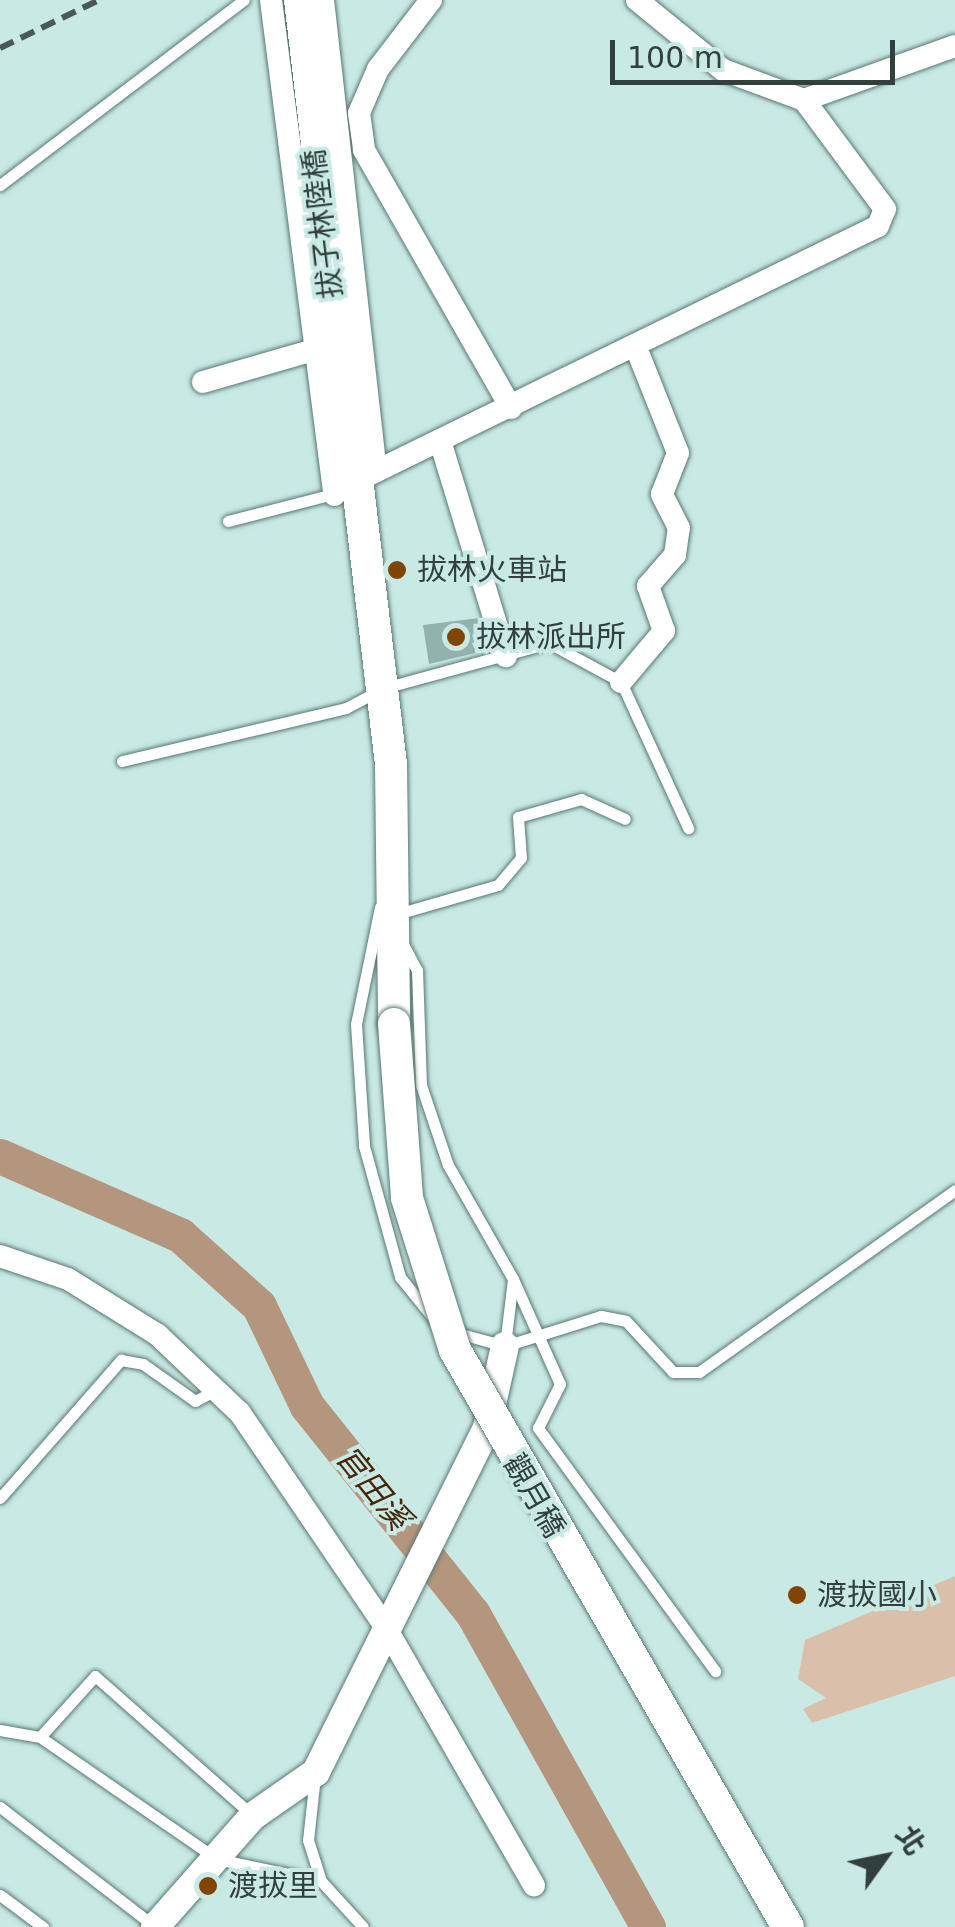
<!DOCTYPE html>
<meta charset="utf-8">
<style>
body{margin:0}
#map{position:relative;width:955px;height:1927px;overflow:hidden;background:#c8e9e4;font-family:"DejaVu Sans","Noto Sans TC",sans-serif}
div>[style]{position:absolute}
.green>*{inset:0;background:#dac0ab}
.river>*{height:35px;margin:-17.5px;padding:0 17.5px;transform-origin:17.5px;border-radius:17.5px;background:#b4957d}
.building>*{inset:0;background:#92b2ad}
.roads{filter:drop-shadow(0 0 2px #597773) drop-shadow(0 0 2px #597773)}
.service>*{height:11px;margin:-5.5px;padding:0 5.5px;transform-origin:5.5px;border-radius:5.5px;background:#fff}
.minor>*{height:22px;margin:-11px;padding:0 11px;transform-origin:11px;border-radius:11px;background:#fff}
.tertiary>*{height:28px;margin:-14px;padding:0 14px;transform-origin:14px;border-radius:14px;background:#fff}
.secondary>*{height:32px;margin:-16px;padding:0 16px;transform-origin:16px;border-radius:16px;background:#fff}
.rail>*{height:6px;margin-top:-3px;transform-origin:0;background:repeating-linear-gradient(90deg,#485957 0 15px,transparent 0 23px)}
.bridges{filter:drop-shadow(0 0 2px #597773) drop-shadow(0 0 2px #597773)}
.secondary-bridge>*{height:32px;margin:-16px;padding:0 16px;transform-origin:16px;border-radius:16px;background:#fff}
.dots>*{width:28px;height:28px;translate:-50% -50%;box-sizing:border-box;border:5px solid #c8e9e4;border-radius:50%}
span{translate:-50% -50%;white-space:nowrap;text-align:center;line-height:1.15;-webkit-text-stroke:8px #c8e9e4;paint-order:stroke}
.street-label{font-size:30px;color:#313f3d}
.poi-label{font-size:30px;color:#313f3d}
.left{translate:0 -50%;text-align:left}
.water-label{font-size:32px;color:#462607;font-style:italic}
.north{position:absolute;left:835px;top:1807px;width:100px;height:100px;-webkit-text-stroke:8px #c8e9e4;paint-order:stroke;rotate:57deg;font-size:28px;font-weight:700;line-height:40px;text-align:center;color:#313f3d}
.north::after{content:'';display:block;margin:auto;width:35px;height:45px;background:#313f3d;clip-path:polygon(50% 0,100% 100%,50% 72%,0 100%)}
.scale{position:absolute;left:610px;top:40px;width:285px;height:45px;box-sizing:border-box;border:5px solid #313f3d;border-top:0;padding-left:12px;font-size:30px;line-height:35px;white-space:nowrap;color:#313f3d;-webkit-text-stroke:8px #c8e9e4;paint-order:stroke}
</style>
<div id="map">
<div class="green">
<div style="clip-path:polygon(955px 1576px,955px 1676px,812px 1723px,803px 1709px,826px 1698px,798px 1679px,805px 1640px)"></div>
</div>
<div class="river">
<div style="left:0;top:1156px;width:197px;rotate:23.7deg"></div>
<div style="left:180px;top:1235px;width:106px;rotate:41.9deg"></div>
<div style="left:259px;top:1306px;width:111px;rotate:64.4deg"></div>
<div style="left:307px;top:1406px;width:266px;rotate:51.4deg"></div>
<div style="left:473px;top:1614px;width:359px;rotate:60.8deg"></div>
</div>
<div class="building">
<div style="clip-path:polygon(479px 618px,488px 650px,429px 664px,423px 625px)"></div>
</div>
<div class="roads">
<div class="service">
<div style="left:0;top:185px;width:306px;rotate:-37.2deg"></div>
<div style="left:228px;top:521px;width:113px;rotate:-14.4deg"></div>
<div style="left:122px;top:761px;width:230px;rotate:-13.3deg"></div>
<div style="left:346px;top:708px;width:43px;rotate:-27.8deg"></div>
<div style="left:384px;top:688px;width:171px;rotate:-15.3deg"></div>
<div style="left:549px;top:643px;width:82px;rotate:28.4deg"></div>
<div style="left:621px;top:682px;width:161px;rotate:65.3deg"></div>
<div style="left:380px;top:907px;width:119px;rotate:101.6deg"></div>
<div style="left:356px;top:1024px;width:122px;rotate:86.2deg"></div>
<div style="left:364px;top:1146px;width:136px;rotate:74.6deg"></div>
<div style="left:400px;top:1277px;width:54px;rotate:51deg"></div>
<div style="left:397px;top:914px;width:105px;rotate:-16deg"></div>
<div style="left:498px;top:885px;width:35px;rotate:-50deg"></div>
<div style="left:521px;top:858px;width:41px;rotate:-94.2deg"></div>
<div style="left:518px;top:817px;width:66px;rotate:-15.9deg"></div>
<div style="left:581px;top:799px;width:48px;rotate:24.4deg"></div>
<div style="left:403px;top:944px;width:30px;rotate:62deg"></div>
<div style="left:417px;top:970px;width:115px;rotate:88deg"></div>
<div style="left:421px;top:1085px;width:84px;rotate:71.4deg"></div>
<div style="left:448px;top:1165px;width:131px;rotate:60.3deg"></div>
<div style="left:513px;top:1279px;width:66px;rotate:96.9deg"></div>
<div style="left:513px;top:1279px;width:115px;rotate:65.9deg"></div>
<div style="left:560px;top:1384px;width:49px;rotate:116.6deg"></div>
<div style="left:538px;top:1428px;width:301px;rotate:53.9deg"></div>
<div style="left:454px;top:1332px;width:53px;rotate:15.4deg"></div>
<div style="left:505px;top:1346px;width:101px;rotate:-17.4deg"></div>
<div style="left:601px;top:1316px;width:25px;rotate:11deg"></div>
<div style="left:626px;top:1321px;width:69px;rotate:47.3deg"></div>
<div style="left:673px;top:1372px;width:26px"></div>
<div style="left:699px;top:1372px;width:314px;rotate:-35.4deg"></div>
<div style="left:0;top:1498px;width:184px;rotate:-48.8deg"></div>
<div style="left:121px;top:1360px;width:22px;rotate:10deg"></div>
<div style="left:143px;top:1364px;width:64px;rotate:35.4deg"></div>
<div style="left:195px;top:1401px;width:21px;rotate:-28deg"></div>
<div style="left:0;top:1730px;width:41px;rotate:9.9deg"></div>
<div style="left:40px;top:1737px;width:215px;rotate:34.6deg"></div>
<div style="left:217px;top:1859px;width:106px;rotate:11.9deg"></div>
<div style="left:40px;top:1737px;width:82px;rotate:-48deg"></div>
<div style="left:95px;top:1676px;width:208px;rotate:41.5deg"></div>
<div style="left:315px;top:1776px;width:64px;rotate:96.2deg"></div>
<div style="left:308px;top:1840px;width:43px;rotate:72.4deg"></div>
<div style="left:321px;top:1881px;width:62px;rotate:47.6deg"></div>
<div style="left:0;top:1807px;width:196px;rotate:37.7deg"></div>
<div style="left:0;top:1895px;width:54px;rotate:36.7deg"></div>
</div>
<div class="minor">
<div style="left:271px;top:0;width:499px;rotate:82.7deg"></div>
<div style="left:323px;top:0;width:474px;rotate:83.6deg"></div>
<div style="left:431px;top:0;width:87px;rotate:127.5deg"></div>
<div style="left:378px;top:69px;width:48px;rotate:113.4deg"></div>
<div style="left:359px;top:113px;width:37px;rotate:82deg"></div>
<div style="left:364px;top:150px;width:297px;rotate:60.3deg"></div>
<div style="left:804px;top:100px;width:160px;rotate:-19.7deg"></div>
<div style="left:203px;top:382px;width:116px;rotate:-16.1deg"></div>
<div style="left:441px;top:444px;width:222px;rotate:73deg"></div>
<div style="left:354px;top:482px;width:583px;rotate:-26.04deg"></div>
<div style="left:878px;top:226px;width:18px;rotate:-68deg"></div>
<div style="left:885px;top:209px;width:136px;rotate:-126.6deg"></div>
<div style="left:804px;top:100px;width:86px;rotate:-159.7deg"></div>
<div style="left:723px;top:70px;width:111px;rotate:-140.9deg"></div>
<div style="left:621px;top:682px;width:67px;rotate:-49.9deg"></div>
<div style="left:664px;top:631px;width:48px;rotate:-109.6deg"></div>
<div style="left:648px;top:586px;width:41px;rotate:-48.9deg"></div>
<div style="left:675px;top:555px;width:27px;rotate:-82deg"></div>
<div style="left:679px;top:528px;width:38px;rotate:-117deg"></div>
<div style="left:662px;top:494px;width:44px;rotate:-68.7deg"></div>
<div style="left:678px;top:453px;width:116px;rotate:-111.7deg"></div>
<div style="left:0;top:1256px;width:72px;rotate:18.7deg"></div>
<div style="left:68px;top:1279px;width:106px;rotate:31.9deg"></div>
<div style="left:158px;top:1335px;width:113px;rotate:43.6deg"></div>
<div style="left:240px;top:1413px;width:260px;rotate:55.8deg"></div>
<div style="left:386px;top:1628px;width:297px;rotate:60.1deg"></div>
</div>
<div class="tertiary">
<div style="left:155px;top:1927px;width:148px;rotate:-48.6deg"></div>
<div style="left:253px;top:1816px;width:77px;rotate:-34.9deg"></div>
<div style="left:316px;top:1772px;width:385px;rotate:-63.6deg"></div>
<div style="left:487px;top:1427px;width:83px;rotate:-77.5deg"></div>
</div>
<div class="secondary">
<div style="left:300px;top:0;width:769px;rotate:83.21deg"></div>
<div style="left:391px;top:764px;width:260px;rotate:89.3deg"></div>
</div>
</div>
<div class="rail">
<div style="left:0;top:48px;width:110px;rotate:-25.9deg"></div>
</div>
<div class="bridges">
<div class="secondary-bridge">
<div style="left:394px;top:1024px;width:174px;rotate:85.7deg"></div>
<div style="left:407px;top:1198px;width:159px;rotate:72.5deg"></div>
<div style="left:455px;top:1350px;width:666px;rotate:60.01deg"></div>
</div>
</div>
<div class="dots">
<div style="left:397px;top:570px;background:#814500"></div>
<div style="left:456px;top:637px;background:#814500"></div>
<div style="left:797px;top:1595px;background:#814500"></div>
<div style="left:208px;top:1886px;background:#814500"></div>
</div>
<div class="street-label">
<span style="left:323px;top:224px;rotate:-97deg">拔子林陸橋</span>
<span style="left:534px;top:1496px;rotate:60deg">觀月穚</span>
</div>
<div class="poi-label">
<span class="left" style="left:417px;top:570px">拔林火車站</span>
<span class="left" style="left:476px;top:637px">拔林派出所</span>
<span class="left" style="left:817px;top:1595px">渡拔國小</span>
<span class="left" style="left:228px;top:1886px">渡拔里</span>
</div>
<div class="water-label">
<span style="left:373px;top:1488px;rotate:51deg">官田溪</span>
</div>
<div class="north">北</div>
<div class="scale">100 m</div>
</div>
